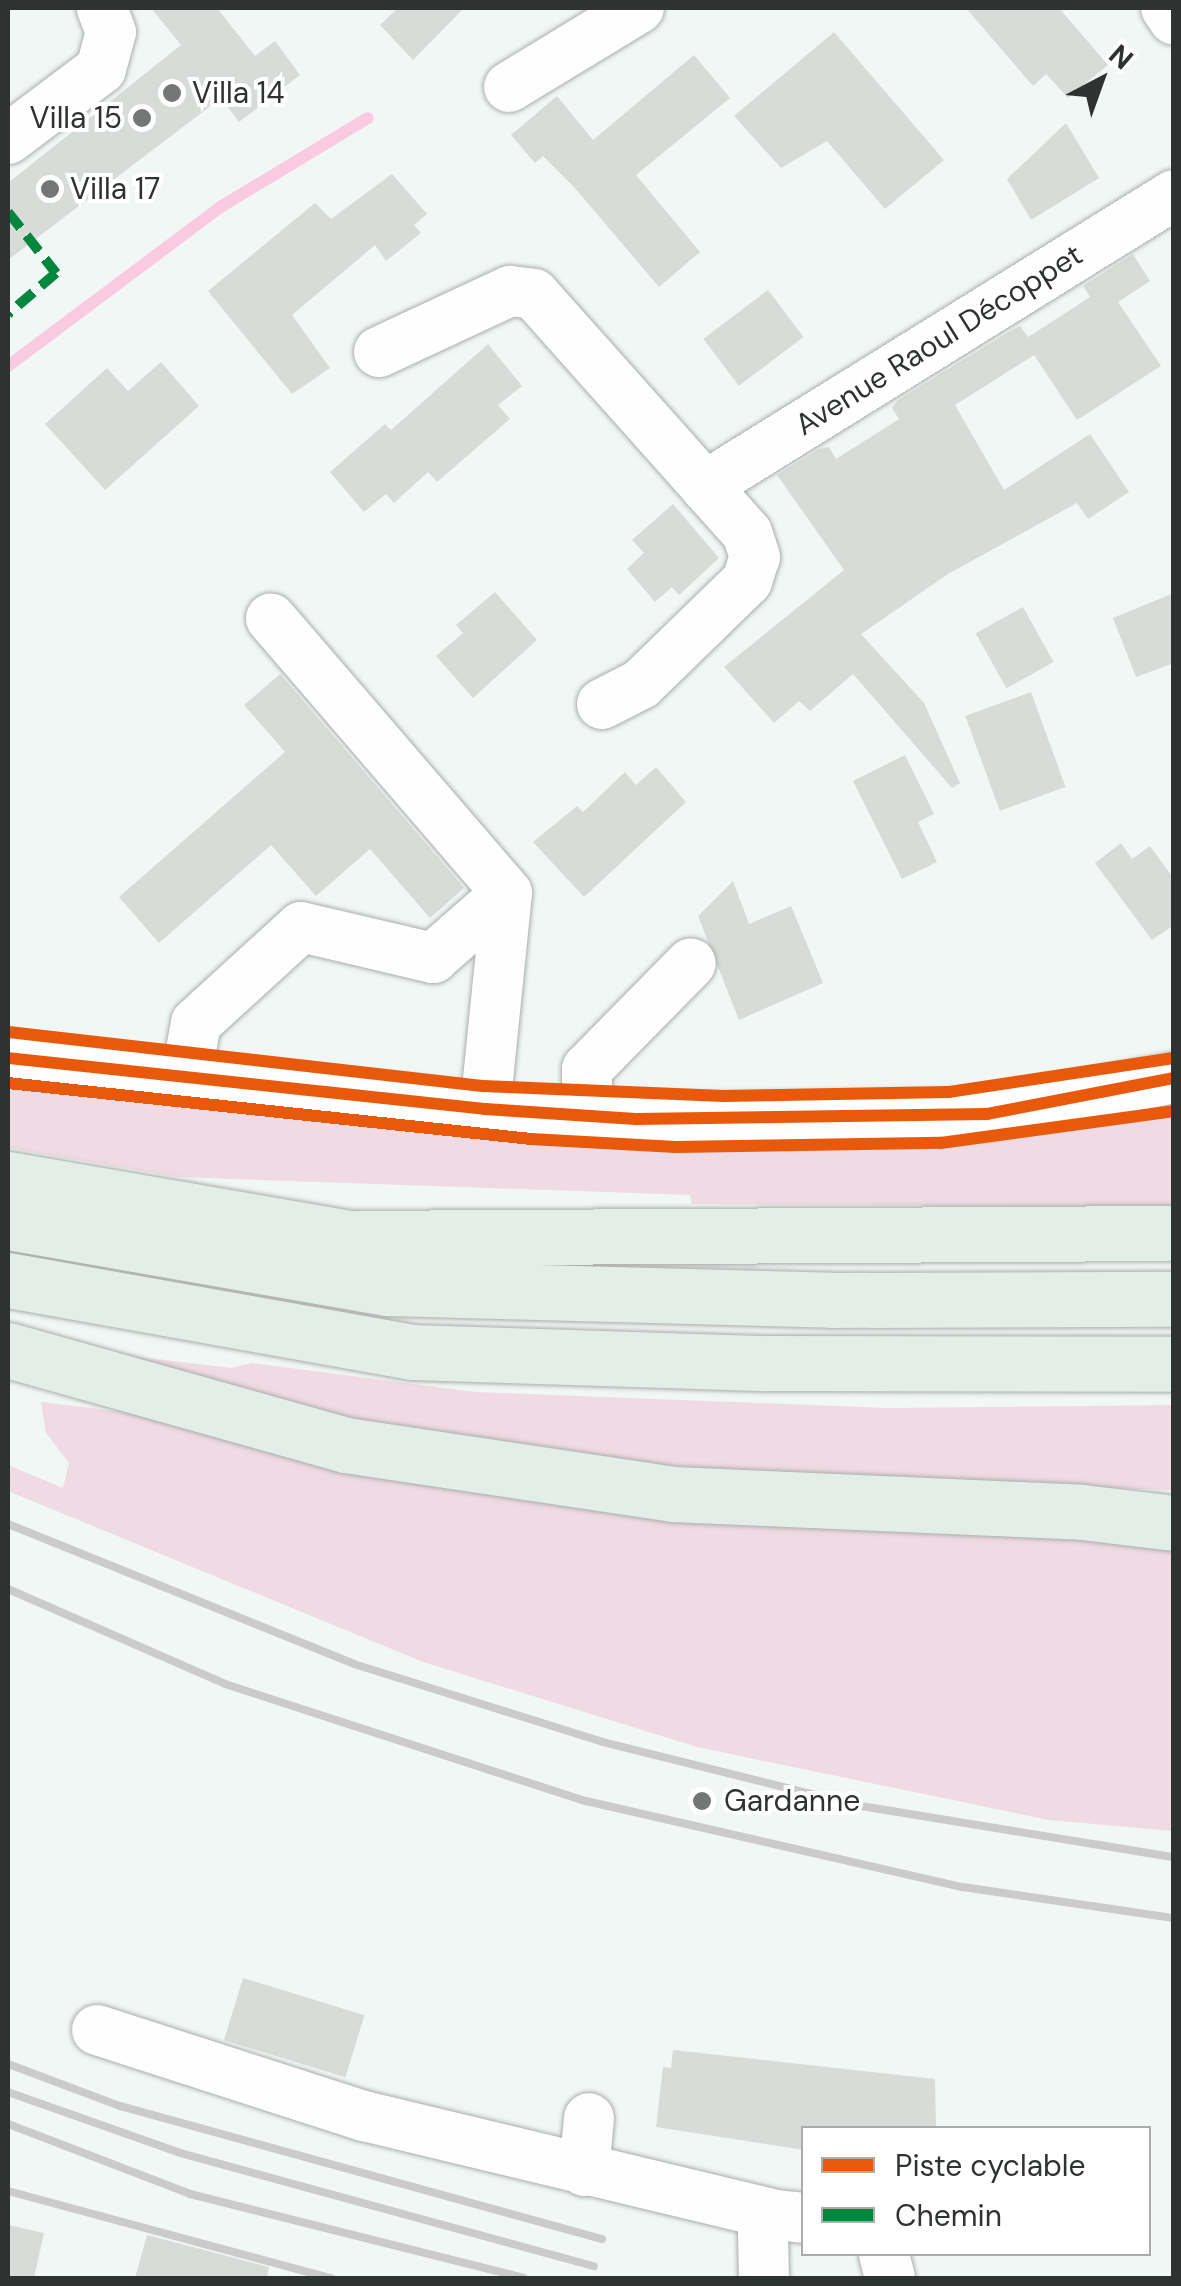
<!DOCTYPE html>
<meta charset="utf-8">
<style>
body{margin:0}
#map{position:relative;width:1181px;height:2286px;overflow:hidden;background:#f1f7f4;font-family:"DM Sans",sans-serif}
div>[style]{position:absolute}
.green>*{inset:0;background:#f0dae4}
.stream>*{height:12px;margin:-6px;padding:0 6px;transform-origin:6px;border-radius:6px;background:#f9cae0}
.building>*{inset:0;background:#d7dcd9;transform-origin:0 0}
.roads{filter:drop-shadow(0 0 2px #aaaeab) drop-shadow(0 0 2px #aaaeab)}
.minor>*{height:50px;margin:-25px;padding:0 25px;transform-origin:25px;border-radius:25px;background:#fdfefd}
.highway>*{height:55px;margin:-27.5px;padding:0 27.5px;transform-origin:27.5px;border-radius:27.5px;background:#e3eee8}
.rail>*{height:8px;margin:-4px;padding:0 4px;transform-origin:4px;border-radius:4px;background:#cacbca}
.quiet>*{height:10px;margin-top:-5px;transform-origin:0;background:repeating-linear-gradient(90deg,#00873e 0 20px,transparent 0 30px)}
.cycleway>*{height:12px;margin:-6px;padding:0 6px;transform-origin:6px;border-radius:6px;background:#e8590c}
.dots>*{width:28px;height:28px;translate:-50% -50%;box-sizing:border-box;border:5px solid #fff;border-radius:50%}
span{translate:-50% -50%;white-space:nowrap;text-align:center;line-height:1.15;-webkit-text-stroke:8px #fff;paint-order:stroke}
.poi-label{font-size:30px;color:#2e3230}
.left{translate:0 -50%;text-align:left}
.right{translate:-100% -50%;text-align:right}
.street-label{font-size:30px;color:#2e3230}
.frame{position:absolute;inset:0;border:10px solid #2e3230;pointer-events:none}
.legend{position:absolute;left:801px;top:2126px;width:350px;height:130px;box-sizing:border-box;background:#fff;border:2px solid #abadac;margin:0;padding:12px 18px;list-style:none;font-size:30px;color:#2e3230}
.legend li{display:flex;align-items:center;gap:20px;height:50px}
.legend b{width:50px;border:2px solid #abadac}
.north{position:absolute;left:1051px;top:30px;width:100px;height:100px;-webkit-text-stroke:8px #fff;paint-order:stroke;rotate:41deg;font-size:28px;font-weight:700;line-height:40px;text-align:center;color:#2e3230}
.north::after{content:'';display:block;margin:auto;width:35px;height:45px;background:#2e3230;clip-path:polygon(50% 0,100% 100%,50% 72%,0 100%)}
</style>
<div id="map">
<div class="green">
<div style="clip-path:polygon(8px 1087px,641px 1151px,938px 1147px,1173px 1117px,1173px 1207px,692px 1204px,690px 1195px,178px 1177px,8px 1148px)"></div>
<div style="clip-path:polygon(88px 1351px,232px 1368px,252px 1363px,475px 1392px,888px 1408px,1173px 1405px,1173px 1490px,878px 1481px,606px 1462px,372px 1426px)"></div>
<div style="clip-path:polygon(41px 1402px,1174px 1541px,1173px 1831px,1049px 1820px,697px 1747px,423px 1662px,8px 1491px,8px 1465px,63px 1488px,69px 1463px,46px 1433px)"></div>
</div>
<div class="stream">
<div style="left:8px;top:366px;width:267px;rotate:-36.8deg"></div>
<div style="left:222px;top:206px;width:170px;rotate:-31.1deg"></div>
</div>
<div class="building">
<div style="clip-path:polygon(151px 8px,217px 8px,255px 56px,275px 41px,300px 75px,239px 122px,221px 98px,8px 260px,8px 183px,181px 45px)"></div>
<div style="clip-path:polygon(398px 8px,464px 8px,413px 60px,380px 25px)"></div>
<div style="clip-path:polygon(966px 8px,1059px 8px,1108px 65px,1068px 98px,1046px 74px,1033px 86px)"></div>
<div style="clip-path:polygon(834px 32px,944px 160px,885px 209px,827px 141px,781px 168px,734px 116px)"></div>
<div style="clip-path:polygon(694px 55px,730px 98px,636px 175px,700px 252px,659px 287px,574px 187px,543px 156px,535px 163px,511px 135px,557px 96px,593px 140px)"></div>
<div style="clip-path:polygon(1066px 123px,1099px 178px,1031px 220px,1007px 179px)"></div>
<div style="clip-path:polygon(392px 174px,427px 214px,414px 225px,421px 233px,386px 261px,375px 245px,292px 315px,330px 368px,292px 394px,208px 291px,315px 203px,331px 219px)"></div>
<div style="clip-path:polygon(1133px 254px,1150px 281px,1118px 302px,1161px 366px,1077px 420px,1034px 355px,955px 405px,1004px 490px,1090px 434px,1129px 492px,1088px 519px,1077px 503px,948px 574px,861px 634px,924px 703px,960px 783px,952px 788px,853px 674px,810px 711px,799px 701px,774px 723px,724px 667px,844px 570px,777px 475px,819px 449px,829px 447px,836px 459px,899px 419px,892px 408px,898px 400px,1012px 330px,1020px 326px,1028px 337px,1090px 297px,1083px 286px)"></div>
<div style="left:768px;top:290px;width:59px;height:81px;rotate:53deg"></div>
<div style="clip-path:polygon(488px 344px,522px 386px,498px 405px,510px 419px,437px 482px,428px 472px,394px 503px,386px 494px,364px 512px,330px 472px,385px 424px,391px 430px)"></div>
<div style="clip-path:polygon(161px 362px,199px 406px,105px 490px,45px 424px,107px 368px,128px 391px)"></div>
<div style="clip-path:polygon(673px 504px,719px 558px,679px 595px,672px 587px,655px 602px,627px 569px,644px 553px,632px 540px)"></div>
<div style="clip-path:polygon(495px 592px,537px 640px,473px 698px,436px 656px,463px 633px,456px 625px)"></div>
<div style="clip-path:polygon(1174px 593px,1174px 663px,1136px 677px,1113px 618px)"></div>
<div style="left:1023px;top:607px;width:63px;height:54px;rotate:61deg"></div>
<div style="clip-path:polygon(280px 674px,464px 888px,430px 918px,370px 849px,316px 896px,271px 845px,159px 943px,119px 897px,285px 752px,244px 705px)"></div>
<div style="left:1031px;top:692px;width:101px;height:70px;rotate:70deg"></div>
<div style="clip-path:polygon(905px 755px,934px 814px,918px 822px,937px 862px,902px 879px,853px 781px)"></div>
<div style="clip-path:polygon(656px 767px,686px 802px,584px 897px,533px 842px,577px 806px,583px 812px,625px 772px,636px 785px)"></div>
<div style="clip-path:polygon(1121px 843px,1132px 859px,1150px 846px,1174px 879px,1174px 925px,1152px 940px,1095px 863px)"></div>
<div style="clip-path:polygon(733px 881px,749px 924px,791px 906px,823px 983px,739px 1020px,698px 916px)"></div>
<div style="left:243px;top:1978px;width:127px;height:65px;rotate:17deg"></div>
<div style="clip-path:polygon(673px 2050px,935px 2079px,936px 2128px,804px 2128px,804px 2150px,656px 2127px,663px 2067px,671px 2068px)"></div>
<div style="clip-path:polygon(8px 2225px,44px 2233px,34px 2278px,8px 2278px)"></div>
<div style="clip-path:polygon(147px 2235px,269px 2267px,267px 2278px,135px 2278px)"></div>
</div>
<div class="roads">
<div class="minor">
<div style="left:1166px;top:8px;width:14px;rotate:56deg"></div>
<div style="left:509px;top:87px;width:152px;rotate:-31.3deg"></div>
<div style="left:8px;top:139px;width:116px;rotate:-37deg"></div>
<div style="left:101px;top:69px;width:38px;rotate:-75deg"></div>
<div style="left:111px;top:32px;width:26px;rotate:-111deg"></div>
<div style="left:379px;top:352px;width:145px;rotate:-25deg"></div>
<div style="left:510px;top:291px;width:24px;rotate:7deg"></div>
<div style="left:534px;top:294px;width:257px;rotate:48.3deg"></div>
<div style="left:602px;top:704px;width:44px;rotate:-27.1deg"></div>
<div style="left:641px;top:684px;width:148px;rotate:-44.2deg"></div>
<div style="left:747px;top:581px;width:25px;rotate:-72deg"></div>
<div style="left:755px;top:557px;width:25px;rotate:-108deg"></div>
<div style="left:747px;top:533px;width:63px;rotate:-131.8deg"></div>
<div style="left:705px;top:486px;width:552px;rotate:-31.82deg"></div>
<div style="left:8px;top:1058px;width:480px;rotate:6.1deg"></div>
<div style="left:485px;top:1109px;width:151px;rotate:3.8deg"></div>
<div style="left:636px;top:1119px;width:351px;rotate:-0.8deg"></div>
<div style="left:987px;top:1114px;width:190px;rotate:-10.9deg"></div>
<div style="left:186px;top:1078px;width:56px;rotate:-79.7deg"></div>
<div style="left:196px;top:1023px;width:142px;rotate:-42.4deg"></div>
<div style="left:301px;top:927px;width:136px;rotate:13.2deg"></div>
<div style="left:433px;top:958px;width:98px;rotate:-41.3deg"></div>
<div style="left:507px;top:893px;width:362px;rotate:-130.7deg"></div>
<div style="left:485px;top:1109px;width:217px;rotate:-84.2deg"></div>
<div style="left:587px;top:1116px;width:47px;rotate:-90deg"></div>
<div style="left:587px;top:1069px;width:148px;rotate:-45.5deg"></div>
<div style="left:97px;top:2030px;width:281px;rotate:17.9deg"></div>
<div style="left:364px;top:2116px;width:424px;rotate:13.5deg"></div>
<div style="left:584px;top:2171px;width:53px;rotate:-84.6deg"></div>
<div style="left:884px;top:2254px;width:25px;rotate:76deg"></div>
<div style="left:764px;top:2278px;width:44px;rotate:-91.3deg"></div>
<div style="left:763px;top:2234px;width:23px;rotate:-56deg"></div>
<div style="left:776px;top:2215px;width:28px;rotate:6deg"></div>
</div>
<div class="highway">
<div style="left:8px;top:1179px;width:346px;rotate:9.8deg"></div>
<div style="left:349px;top:1238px;width:825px;rotate:-0.35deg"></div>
<div style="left:8px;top:1222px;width:384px;rotate:9.9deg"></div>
<div style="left:386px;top:1288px;width:446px;rotate:1.5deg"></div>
<div style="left:832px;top:1300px;width:342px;rotate:-0.2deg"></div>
<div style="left:8px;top:1280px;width:410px;rotate:10.1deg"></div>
<div style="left:412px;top:1352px;width:355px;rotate:1.8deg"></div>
<div style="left:767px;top:1363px;width:407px;rotate:0.1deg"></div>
<div style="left:8px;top:1350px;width:351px;rotate:15.7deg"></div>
<div style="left:346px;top:1445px;width:331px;rotate:8.5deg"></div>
<div style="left:673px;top:1494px;width:409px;rotate:2.5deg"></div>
<div style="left:1082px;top:1512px;width:93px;rotate:6.8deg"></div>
</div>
</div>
<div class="rail">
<div style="left:8px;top:1524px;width:373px;rotate:22deg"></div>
<div style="left:354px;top:1664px;width:261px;rotate:17.4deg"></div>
<div style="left:603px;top:1742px;width:260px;rotate:14deg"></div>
<div style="left:855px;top:1805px;width:323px;rotate:9.3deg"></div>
<div style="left:8px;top:1589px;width:237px;rotate:23.6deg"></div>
<div style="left:225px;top:1684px;width:379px;rotate:18deg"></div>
<div style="left:586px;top:1801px;width:387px;rotate:12.9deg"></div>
<div style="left:963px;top:1887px;width:213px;rotate:8.4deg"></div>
<div style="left:8px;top:2064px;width:120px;rotate:20.6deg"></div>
<div style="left:120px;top:2106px;width:500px;rotate:15.43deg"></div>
<div style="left:8px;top:2092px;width:182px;rotate:19.5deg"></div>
<div style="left:180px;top:2153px;width:429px;rotate:15.3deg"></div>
<div style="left:8px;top:2124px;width:195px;rotate:21deg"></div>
<div style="left:190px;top:2194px;width:344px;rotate:14.1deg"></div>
<div style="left:8px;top:2191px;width:335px;rotate:15.1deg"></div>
</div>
<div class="quiet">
<div style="left:8px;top:212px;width:78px;rotate:51.8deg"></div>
<div style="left:56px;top:273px;width:63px;rotate:139.5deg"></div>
</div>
<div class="cycleway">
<div style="left:8px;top:1032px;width:478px;rotate:6.5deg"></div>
<div style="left:483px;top:1086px;width:241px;rotate:2.4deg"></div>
<div style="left:724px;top:1096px;width:225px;rotate:-1deg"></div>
<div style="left:949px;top:1092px;width:228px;rotate:-8.6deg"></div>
<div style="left:8px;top:1058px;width:480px;rotate:6.1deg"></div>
<div style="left:485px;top:1109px;width:151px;rotate:3.8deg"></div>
<div style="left:636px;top:1119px;width:351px;rotate:-0.8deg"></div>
<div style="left:987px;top:1114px;width:190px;rotate:-10.9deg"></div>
<div style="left:8px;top:1083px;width:526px;rotate:6.11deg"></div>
<div style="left:531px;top:1139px;width:145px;rotate:3.2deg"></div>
<div style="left:676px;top:1147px;width:265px;rotate:-0.9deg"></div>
<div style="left:941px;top:1143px;width:235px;rotate:-7.8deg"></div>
</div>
<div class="dots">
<div style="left:172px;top:93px;background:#727775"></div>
<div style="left:142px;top:118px;background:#727775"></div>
<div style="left:50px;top:189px;background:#727775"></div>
<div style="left:702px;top:1801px;background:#727775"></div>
</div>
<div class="poi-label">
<span class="left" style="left:192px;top:93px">Villa 14</span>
<span class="right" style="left:122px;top:118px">Villa 15</span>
<span class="left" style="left:70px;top:189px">Villa 17</span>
<span class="left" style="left:724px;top:1801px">Gardanne</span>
</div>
<div class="street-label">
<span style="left:939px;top:340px;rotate:-32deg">Avenue Raoul Décoppet</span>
</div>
<div class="frame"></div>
<ul class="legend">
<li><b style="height:12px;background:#e8590c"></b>Piste cyclable</li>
<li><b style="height:12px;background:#00873e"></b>Chemin</li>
</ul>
<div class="north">N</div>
</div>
